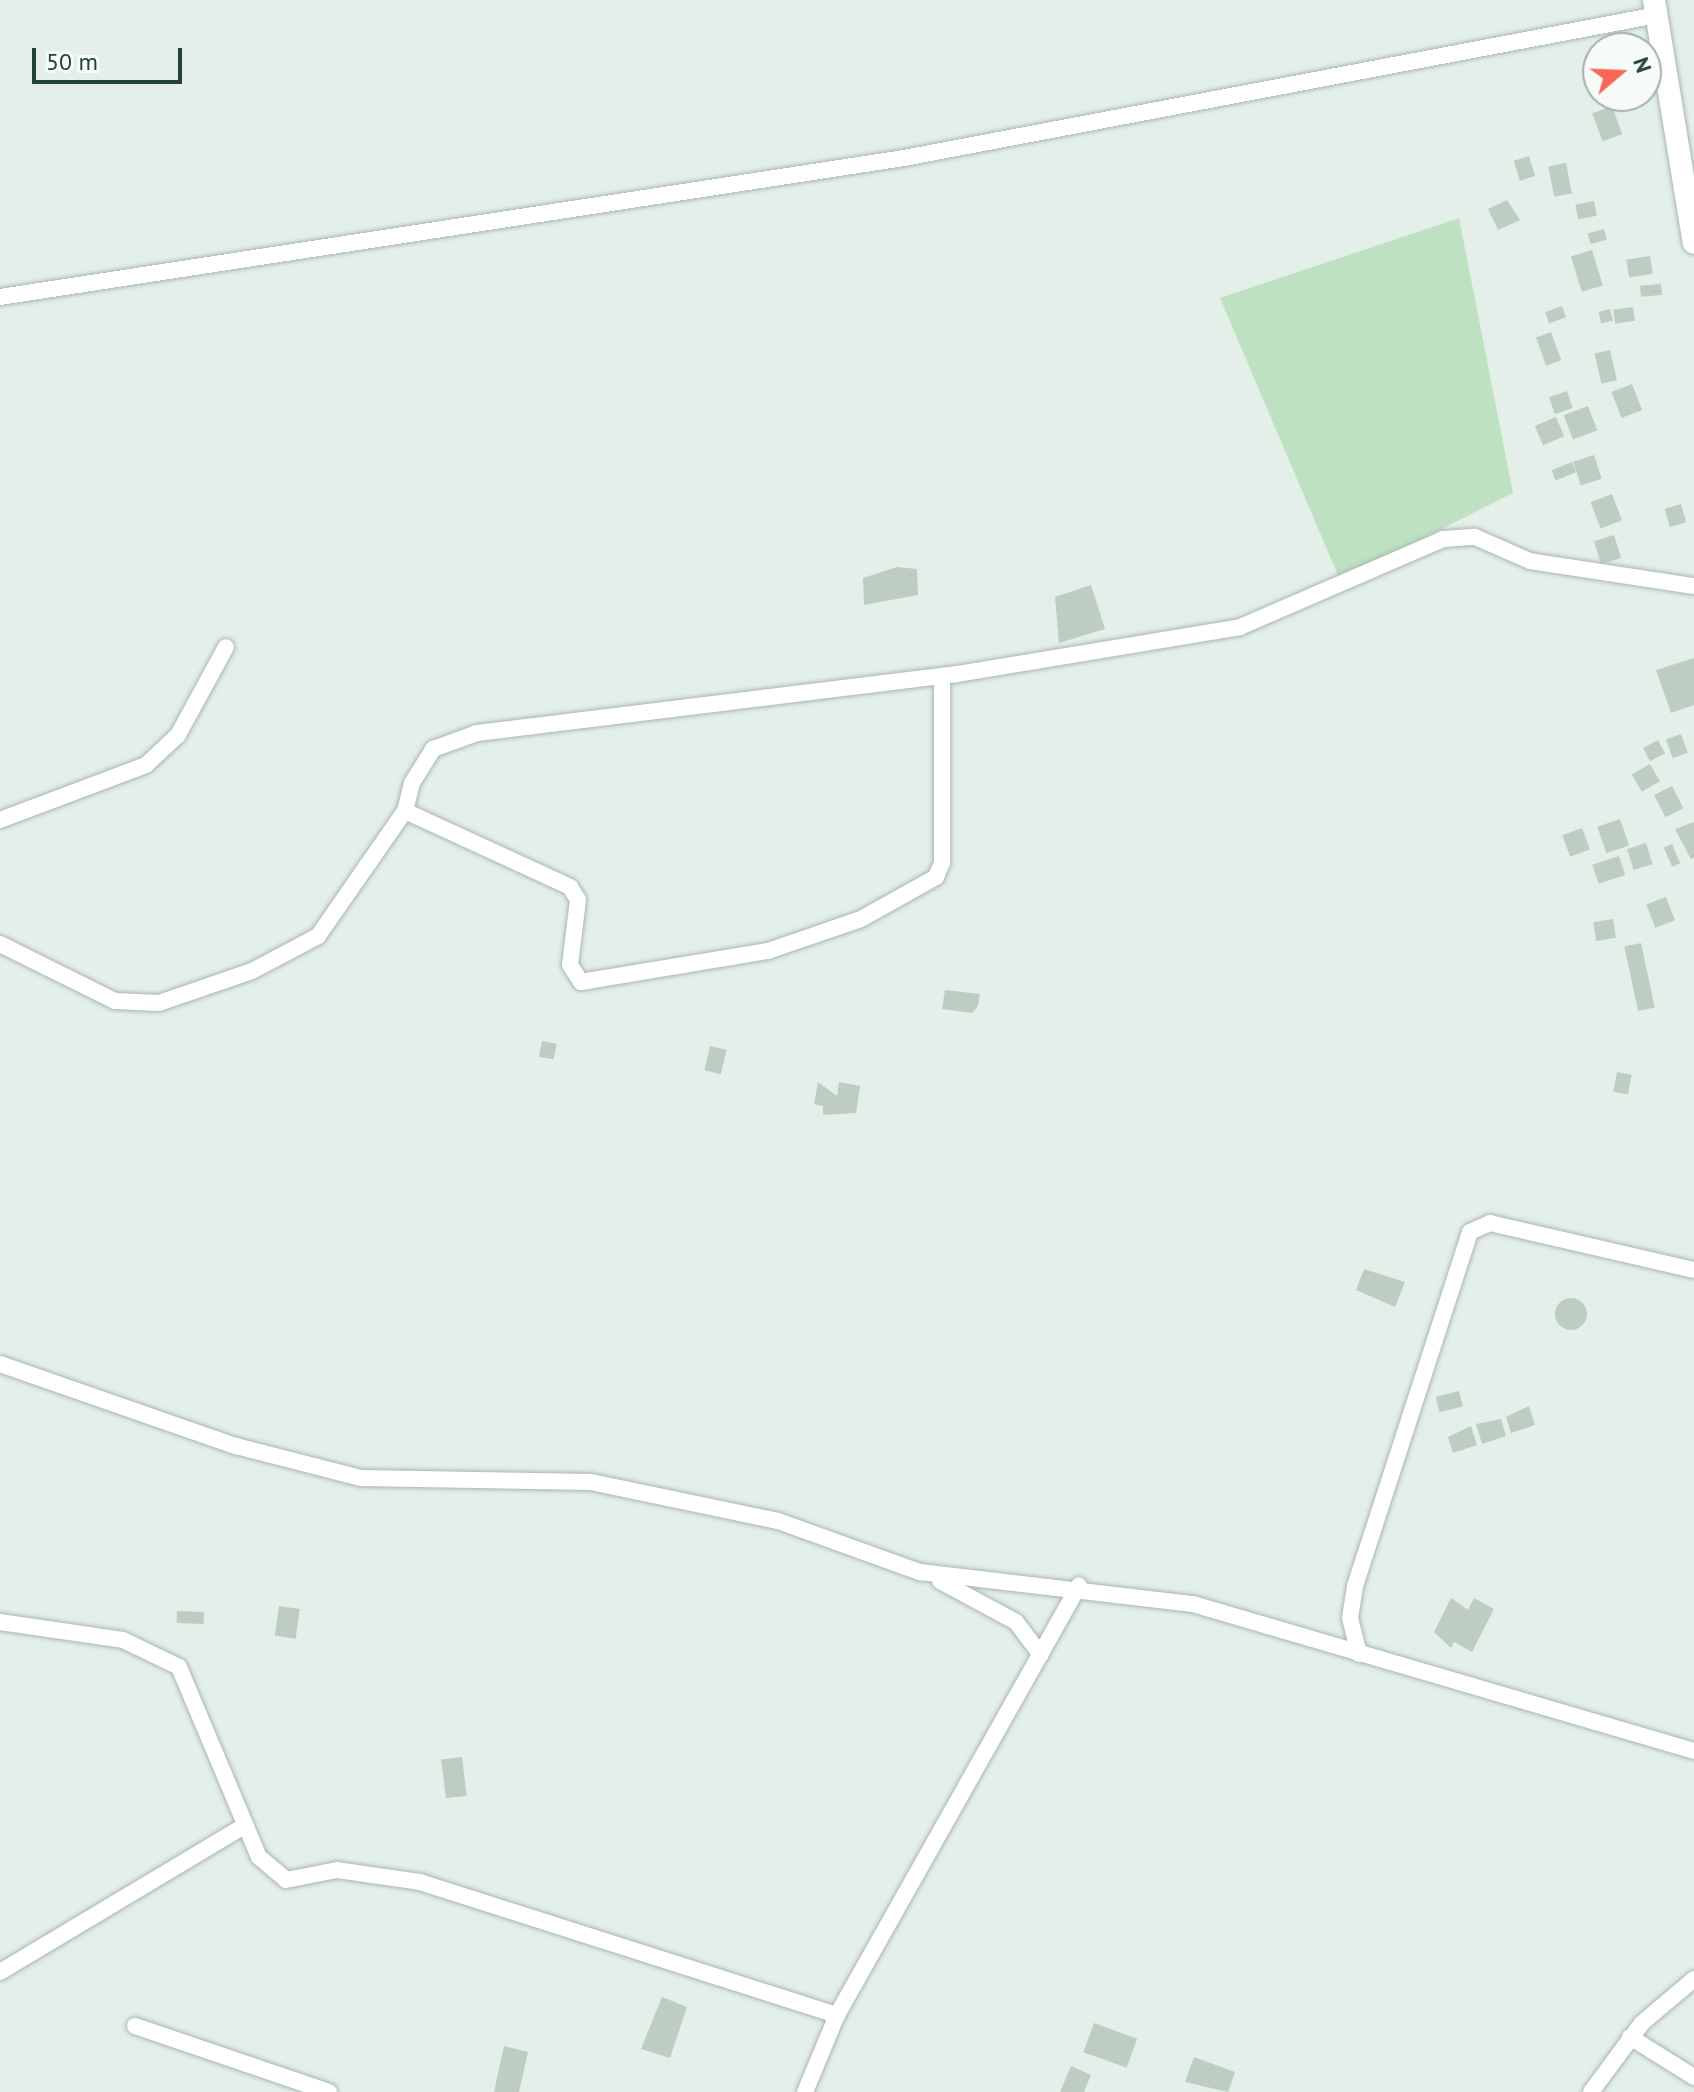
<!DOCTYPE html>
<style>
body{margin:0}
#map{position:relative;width:1694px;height:2092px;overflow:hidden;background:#e5efe9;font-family:"PT Sans",sans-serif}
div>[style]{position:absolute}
.green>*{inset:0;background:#bde1c1}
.building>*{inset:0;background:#bdcdc4;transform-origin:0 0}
.round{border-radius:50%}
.roads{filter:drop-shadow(0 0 2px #a7b8af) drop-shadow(0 0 2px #a7b8af)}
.minor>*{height:16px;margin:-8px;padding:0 8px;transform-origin:8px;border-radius:8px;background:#fff}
.tertiary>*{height:22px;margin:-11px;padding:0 11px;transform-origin:11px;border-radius:11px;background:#fff}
span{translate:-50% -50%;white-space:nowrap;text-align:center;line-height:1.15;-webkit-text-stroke:7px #f6fbf8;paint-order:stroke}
.north{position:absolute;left:1582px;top:32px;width:80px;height:80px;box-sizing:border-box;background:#f6fbf8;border:2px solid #a1b1aa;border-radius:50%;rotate:71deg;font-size:22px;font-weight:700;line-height:32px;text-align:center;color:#224335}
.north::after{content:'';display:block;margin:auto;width:28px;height:36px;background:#fb6757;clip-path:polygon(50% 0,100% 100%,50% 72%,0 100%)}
.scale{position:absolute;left:32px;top:48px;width:150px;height:36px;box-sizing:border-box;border:4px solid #224335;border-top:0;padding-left:10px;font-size:24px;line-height:28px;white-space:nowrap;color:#224335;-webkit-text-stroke:6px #f6fbf8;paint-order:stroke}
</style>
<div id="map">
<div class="green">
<div style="clip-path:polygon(1459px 218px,1513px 493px,1340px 580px,1220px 298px)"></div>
</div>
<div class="building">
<div style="left:1612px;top:106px;width:30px;height:21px;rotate:70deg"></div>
<div style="left:1529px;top:156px;width:21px;height:16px;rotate:73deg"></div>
<div style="left:1566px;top:163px;width:31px;height:18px;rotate:79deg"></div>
<div style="clip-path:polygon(1507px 200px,1520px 220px,1498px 230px,1488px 209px)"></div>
<div style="left:1594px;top:201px;width:15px;height:19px;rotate:79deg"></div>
<div style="left:1604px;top:229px;width:11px;height:17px;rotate:75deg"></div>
<div style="left:1592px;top:250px;width:37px;height:22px;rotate:73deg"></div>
<div style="left:1650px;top:256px;width:18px;height:24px;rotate:81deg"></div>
<div style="left:1661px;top:284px;width:11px;height:21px;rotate:85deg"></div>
<div style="left:1562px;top:306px;width:12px;height:18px;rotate:70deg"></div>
<div style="left:1633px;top:307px;width:14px;height:20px;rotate:82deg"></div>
<div style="left:1610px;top:309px;width:12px;height:12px;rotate:76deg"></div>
<div style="left:1551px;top:332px;width:30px;height:16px;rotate:70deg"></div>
<div style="left:1610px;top:350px;width:31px;height:16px;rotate:77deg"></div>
<div style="left:1632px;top:384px;width:28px;height:22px;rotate:69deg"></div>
<div style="left:1567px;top:391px;width:18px;height:19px;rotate:71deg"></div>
<div style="left:1588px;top:406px;width:26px;height:26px;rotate:69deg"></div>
<div style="left:1556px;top:417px;width:21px;height:23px;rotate:67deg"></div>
<div style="left:1594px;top:455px;width:25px;height:22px;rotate:72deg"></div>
<div style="left:1572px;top:462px;width:11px;height:22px;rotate:68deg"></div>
<div style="left:1612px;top:494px;width:28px;height:23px;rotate:69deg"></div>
<div style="left:1681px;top:504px;width:19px;height:17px;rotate:74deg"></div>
<div style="left:1614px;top:535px;width:24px;height:21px;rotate:73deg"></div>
<div style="clip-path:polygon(897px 567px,917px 569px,918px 595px,864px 605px,863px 578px)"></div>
<div style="clip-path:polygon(1091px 585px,1105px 629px,1059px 643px,1055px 597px)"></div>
<div style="clip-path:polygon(1694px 658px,1694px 705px,1671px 713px,1656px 670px)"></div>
<div style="left:1681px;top:734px;width:20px;height:16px;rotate:70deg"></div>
<div style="left:1658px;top:740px;width:15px;height:17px;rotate:62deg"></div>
<div style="left:1650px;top:764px;width:20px;height:21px;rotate:60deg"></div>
<div style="left:1672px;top:786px;width:25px;height:20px;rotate:63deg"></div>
<div style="left:1620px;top:819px;width:28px;height:24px;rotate:71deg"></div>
<div style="clip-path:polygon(1694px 822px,1694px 858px,1691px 859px,1675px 829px)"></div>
<div style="left:1582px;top:828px;width:23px;height:21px;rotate:70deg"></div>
<div style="left:1646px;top:843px;width:22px;height:20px;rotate:72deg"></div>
<div style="left:1672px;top:844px;width:21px;height:9px;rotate:67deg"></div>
<div style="left:1619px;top:856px;width:20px;height:28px;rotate:72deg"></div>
<div style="left:1666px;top:897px;width:25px;height:21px;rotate:69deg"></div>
<div style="left:1613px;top:919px;width:19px;height:20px;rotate:81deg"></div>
<div style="left:1641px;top:943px;width:66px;height:17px;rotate:78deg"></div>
<div style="clip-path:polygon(945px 990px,980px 994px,978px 1006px,972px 1013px,942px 1009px)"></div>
<div style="left:542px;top:1041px;width:15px;height:16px;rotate:11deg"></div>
<div style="left:710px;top:1046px;width:17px;height:25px;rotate:13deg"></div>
<div style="left:1617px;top:1072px;width:15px;height:20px;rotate:11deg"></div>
<div style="clip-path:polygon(818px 1082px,837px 1096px,839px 1082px,860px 1086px,856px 1113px,823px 1115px,823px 1106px,814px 1104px)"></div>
<div style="clip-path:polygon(1364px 1269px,1405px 1282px,1395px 1307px,1356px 1290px)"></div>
<div class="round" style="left:1555px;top:1298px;width:32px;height:32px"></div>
<div style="left:1459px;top:1391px;width:16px;height:24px;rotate:76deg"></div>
<div style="clip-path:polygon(1529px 1406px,1535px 1425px,1511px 1433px,1506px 1417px)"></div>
<div style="clip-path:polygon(1501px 1419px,1506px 1436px,1482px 1444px,1476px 1424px)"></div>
<div style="clip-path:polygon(1471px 1426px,1477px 1445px,1453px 1453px,1448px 1437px)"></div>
<div style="clip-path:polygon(1451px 1598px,1468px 1610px,1474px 1598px,1494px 1609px,1472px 1652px,1454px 1642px,1451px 1648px,1434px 1632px)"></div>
<div style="left:279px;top:1606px;width:21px;height:30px;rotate:8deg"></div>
<div style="left:177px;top:1611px;width:27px;height:12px;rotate:2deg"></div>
<div style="left:462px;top:1757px;width:39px;height:21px;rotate:83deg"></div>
<div style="clip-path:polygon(662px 1997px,687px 2007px,670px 2058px,641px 2049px)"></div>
<div style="left:1094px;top:2023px;width:46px;height:31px;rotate:20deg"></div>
<div style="clip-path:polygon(504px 2046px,528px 2052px,519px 2092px,494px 2092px)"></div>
<div style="clip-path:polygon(1194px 2057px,1235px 2072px,1228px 2092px,1185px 2082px)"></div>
<div style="clip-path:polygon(1071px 2066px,1091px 2075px,1084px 2092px,1060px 2092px)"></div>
</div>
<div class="roads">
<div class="minor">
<div style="left:0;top:297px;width:915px;rotate:-8.74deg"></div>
<div style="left:904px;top:158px;width:766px;rotate:-10.75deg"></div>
<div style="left:405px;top:811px;width:182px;rotate:24.7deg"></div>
<div style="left:570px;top:887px;width:15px;rotate:58deg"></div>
<div style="left:578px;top:900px;width:65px;rotate:97deg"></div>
<div style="left:570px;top:965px;width:20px;rotate:57deg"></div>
<div style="left:581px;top:982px;width:190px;rotate:-9.4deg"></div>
<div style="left:768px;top:951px;width:98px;rotate:-19deg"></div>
<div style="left:861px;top:919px;width:86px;rotate:-29.2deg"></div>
<div style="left:936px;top:877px;width:15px;rotate:-67deg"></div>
<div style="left:942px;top:863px;width:187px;rotate:-90deg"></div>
<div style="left:0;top:820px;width:156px;rotate:-20.6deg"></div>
<div style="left:146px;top:765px;width:44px;rotate:-43.2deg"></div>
<div style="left:178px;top:735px;width:100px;rotate:-61.4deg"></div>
<div style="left:0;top:944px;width:128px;rotate:26.4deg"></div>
<div style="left:115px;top:1001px;width:44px;rotate:2.6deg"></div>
<div style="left:159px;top:1003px;width:98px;rotate:-19deg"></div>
<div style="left:252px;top:971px;width:75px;rotate:-27.9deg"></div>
<div style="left:318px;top:936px;width:152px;rotate:-55.2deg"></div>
<div style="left:405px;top:811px;width:29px;rotate:-76deg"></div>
<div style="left:412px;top:783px;width:40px;rotate:-58deg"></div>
<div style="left:433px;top:749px;width:47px;rotate:-20deg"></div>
<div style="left:477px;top:733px;width:484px;rotate:-7deg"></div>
<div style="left:957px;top:674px;width:287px;rotate:-9.4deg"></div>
<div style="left:1240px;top:627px;width:221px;rotate:-23.4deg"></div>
<div style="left:1443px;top:539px;width:32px;rotate:-4deg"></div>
<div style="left:1475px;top:537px;width:60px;rotate:23.6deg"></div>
<div style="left:1530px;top:561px;width:166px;rotate:8.7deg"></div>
<div style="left:0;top:1364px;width:250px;rotate:19.2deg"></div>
<div style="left:236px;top:1446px;width:129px;rotate:14.4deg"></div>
<div style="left:361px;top:1478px;width:230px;rotate:1deg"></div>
<div style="left:591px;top:1482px;width:191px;rotate:11.8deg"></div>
<div style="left:778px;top:1521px;width:151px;rotate:19.8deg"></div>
<div style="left:920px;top:1572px;width:275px;rotate:6.7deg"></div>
<div style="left:1193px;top:1604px;width:522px;rotate:16.35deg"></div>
<div style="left:940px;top:1581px;width:86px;rotate:28.3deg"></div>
<div style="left:1016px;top:1622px;width:41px;rotate:52.9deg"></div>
<div style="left:0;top:1622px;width:124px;rotate:8.3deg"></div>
<div style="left:123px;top:1640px;width:62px;rotate:25.7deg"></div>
<div style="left:179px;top:1667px;width:206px;rotate:67.2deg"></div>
<div style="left:259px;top:1857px;width:35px;rotate:40deg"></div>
<div style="left:286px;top:1880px;width:52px;rotate:-11.1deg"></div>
<div style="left:337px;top:1870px;width:84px;rotate:8.2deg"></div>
<div style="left:420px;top:1882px;width:438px;rotate:17.7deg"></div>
<div style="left:1359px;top:1654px;width:37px;rotate:-104deg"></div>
<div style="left:1350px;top:1618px;width:32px;rotate:-81deg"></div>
<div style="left:1355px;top:1586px;width:372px;rotate:-72deg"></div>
<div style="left:1470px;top:1232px;width:22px;rotate:-24deg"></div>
<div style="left:1490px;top:1223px;width:209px;rotate:13deg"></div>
<div style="left:0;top:1972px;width:284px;rotate:-30.9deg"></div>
<div style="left:135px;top:2026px;width:205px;rotate:18.8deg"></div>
<div style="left:1630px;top:2037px;width:75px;rotate:32deg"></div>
<div style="left:805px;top:2092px;width:83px;rotate:-67.4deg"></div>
<div style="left:837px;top:2015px;width:493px;rotate:-60.6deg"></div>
<div style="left:1591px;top:2092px;width:86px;rotate:-53.5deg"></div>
<div style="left:1642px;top:2023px;width:68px;rotate:-40.2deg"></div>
</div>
<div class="tertiary">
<div style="left:1654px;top:0;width:246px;rotate:80.7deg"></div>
</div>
</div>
<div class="north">N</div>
<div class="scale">50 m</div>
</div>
